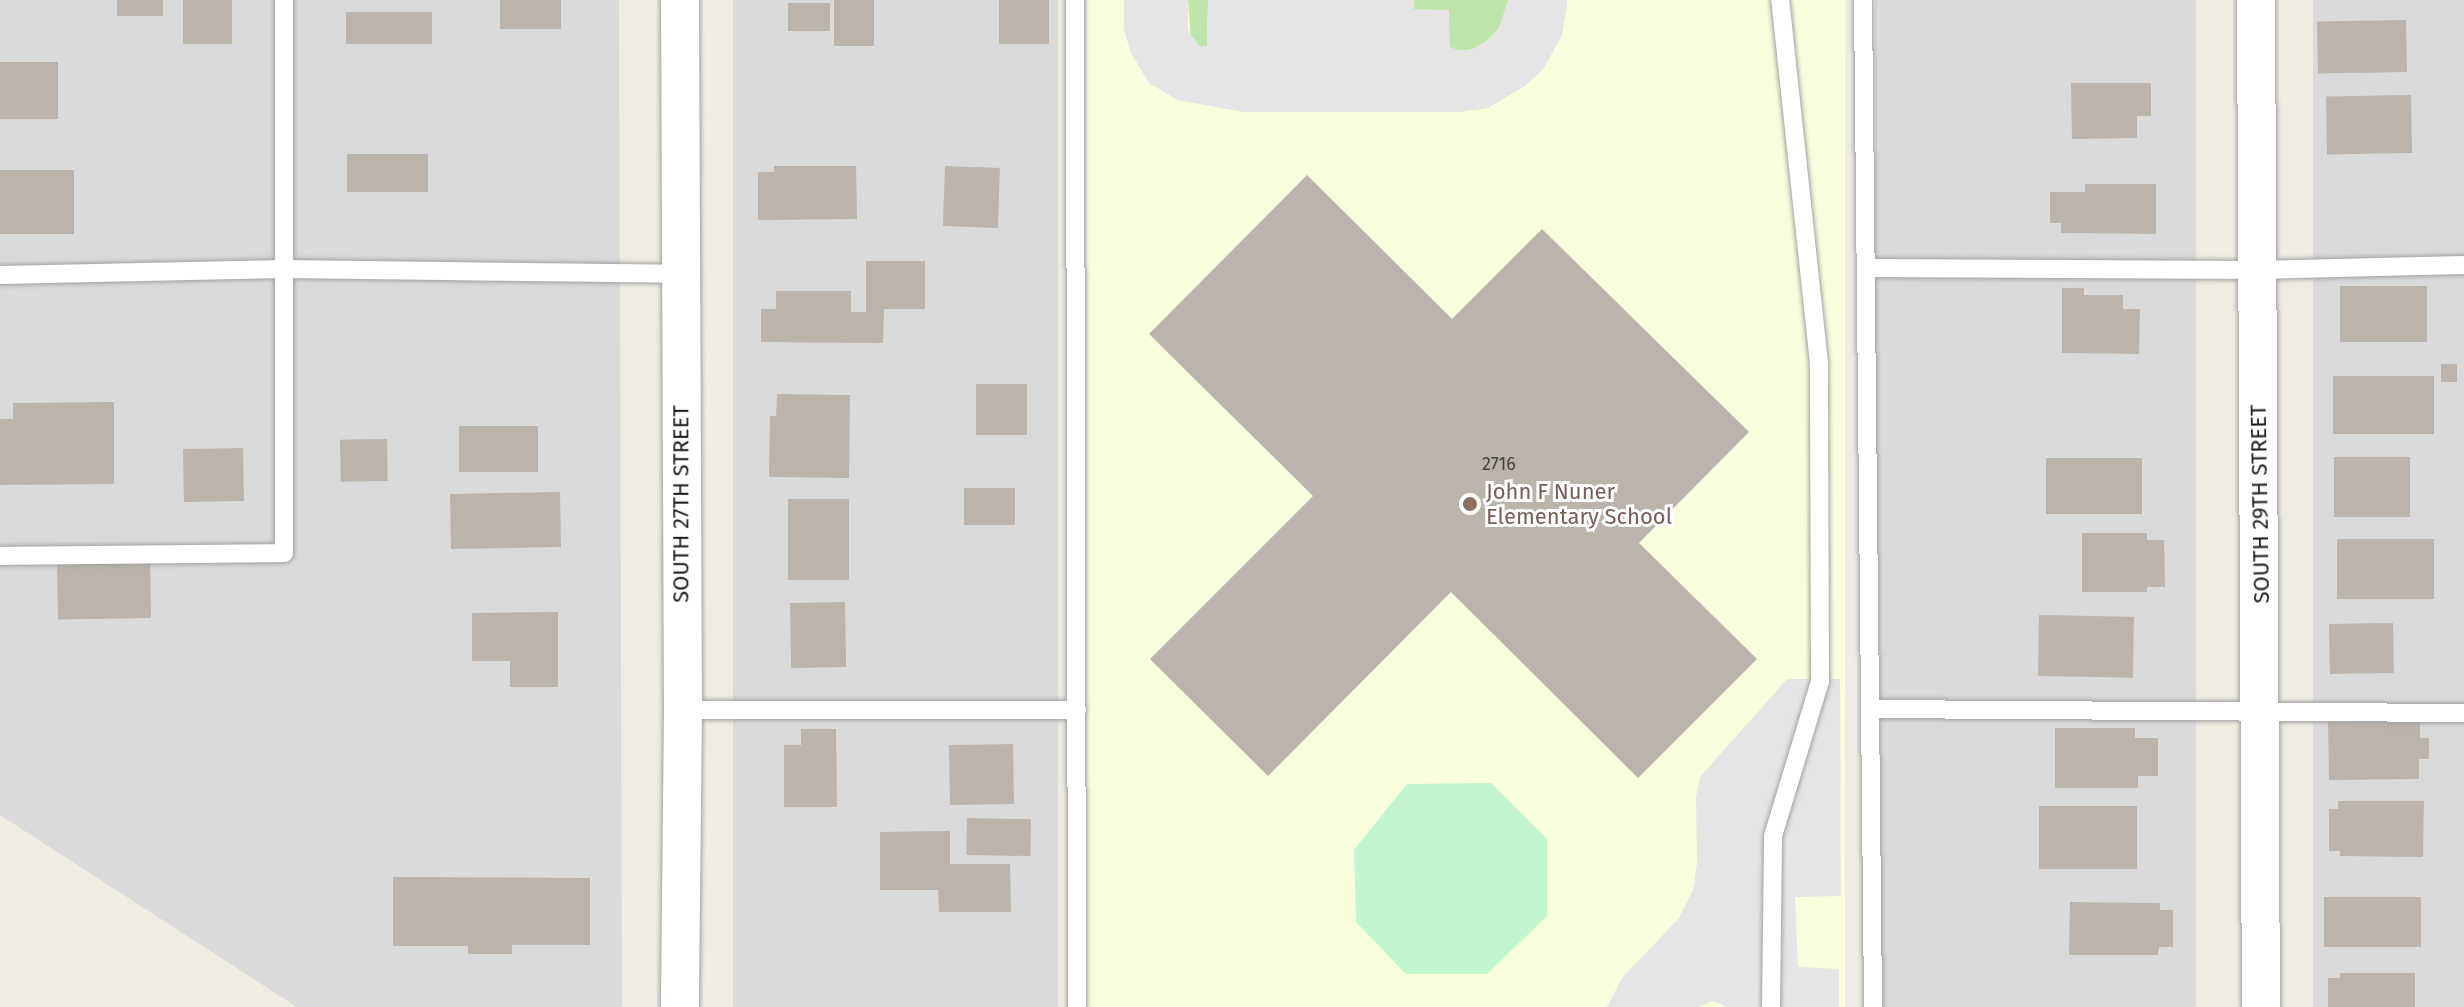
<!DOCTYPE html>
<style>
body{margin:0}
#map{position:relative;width:2464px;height:1007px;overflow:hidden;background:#eeece3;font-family:"Fira Sans",sans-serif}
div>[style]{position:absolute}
.residential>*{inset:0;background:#dbdada;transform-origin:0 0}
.education>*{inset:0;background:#f8fddd;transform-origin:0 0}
.grass>*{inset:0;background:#bfe5ab}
.park>*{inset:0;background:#c2f6ce}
.parking>*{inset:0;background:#e5e5e5}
.building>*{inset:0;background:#bab4ad;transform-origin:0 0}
.roads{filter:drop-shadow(0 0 2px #a1a1a1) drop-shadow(0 0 2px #a1a1a1)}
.service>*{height:18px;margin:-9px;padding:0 9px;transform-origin:9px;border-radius:9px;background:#fff}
.minor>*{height:38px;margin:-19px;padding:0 19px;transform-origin:19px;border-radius:19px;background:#fff}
.dots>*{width:22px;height:22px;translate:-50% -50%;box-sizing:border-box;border:4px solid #fff;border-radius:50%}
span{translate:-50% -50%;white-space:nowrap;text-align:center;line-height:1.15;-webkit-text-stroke:6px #fff;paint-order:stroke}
.number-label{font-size:18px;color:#444341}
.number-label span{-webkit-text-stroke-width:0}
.education-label{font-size:22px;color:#785e54}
.left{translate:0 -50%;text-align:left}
.street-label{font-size:22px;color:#1d1d1d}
</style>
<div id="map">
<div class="residential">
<div style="clip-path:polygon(0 0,619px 0,622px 1007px,297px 1007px,0 815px)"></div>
<div style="left:733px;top:0;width:325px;height:1007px"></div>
<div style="left:1875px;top:0;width:321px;height:1007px"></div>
<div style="left:2313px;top:0;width:151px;height:1007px"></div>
</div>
<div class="education">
<div style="left:1087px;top:0;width:758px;height:1007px"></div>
</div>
<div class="grass">
<div style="clip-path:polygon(1188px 0,1208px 0,1207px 47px,1200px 47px,1191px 38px)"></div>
<div style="clip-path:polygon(1413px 0,1508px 0,1507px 8px,1499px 28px,1487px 41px,1473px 49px,1458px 51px,1450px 47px,1414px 9px)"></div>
</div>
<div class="park">
<div style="clip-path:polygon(1491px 783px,1547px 839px,1547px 916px,1487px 974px,1406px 974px,1356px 922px,1354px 850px,1407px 784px)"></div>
</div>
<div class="parking">
<div style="clip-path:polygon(1124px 0,1188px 0,1188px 30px,1200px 47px,1207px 46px,1208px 0,1413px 0,1414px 9px,1449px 10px,1450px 47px,1459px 51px,1473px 49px,1487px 41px,1499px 28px,1508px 0,1567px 0,1567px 5px,1562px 35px,1544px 68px,1525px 86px,1488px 108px,1459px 112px,1243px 112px,1178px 100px,1149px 83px,1131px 53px,1124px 30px)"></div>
<div style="clip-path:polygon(1787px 679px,1840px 679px,1841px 896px,1795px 897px,1798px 967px,1839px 969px,1839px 1007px,1728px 1007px,1713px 1001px,1698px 1007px,1607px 1007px,1622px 978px,1679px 918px,1693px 890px,1697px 863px,1696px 797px,1700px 777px)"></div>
</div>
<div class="building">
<div style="left:117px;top:0;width:46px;height:16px"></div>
<div style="left:183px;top:0;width:49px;height:44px"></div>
<div style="left:500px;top:0;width:61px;height:29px"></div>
<div style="left:834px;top:0;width:40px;height:46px"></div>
<div style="left:999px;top:0;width:50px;height:44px"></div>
<div style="left:788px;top:3px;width:42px;height:28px"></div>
<div style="left:346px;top:12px;width:86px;height:32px"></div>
<div style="left:2406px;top:20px;width:52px;height:89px;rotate:89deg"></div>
<div style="left:0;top:62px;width:58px;height:57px"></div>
<div style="clip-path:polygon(2071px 83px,2151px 83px,2151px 116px,2137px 116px,2137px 138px,2072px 139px)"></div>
<div style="left:2411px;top:95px;width:58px;height:85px;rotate:89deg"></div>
<div style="left:347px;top:154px;width:81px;height:38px"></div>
<div style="clip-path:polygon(774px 166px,856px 166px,857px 219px,758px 220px,758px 172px,774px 172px)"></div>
<div style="left:945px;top:166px;width:55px;height:60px;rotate:2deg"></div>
<div style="left:74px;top:170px;width:64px;height:74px;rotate:90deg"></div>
<div style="clip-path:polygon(1307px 175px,1452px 319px,1542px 229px,1749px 432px,1639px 543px,1757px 659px,1638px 778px,1451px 592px,1268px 776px,1150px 659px,1313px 496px,1149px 334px)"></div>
<div style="clip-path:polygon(2085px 184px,2156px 184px,2156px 234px,2061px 233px,2061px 223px,2050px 223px,2050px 192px,2085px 192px)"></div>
<div style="clip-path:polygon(866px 261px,925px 261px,925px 309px,884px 309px,883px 343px,761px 342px,761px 309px,776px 309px,776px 291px,851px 291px,851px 312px,866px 312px)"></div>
<div style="left:2427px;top:286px;width:56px;height:87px;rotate:90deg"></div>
<div style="clip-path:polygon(2062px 288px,2084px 288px,2084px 295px,2123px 295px,2123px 309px,2140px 309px,2139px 354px,2062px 353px)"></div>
<div style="left:2441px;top:364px;width:16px;height:18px"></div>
<div style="left:2434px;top:376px;width:58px;height:101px;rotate:90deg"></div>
<div style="left:976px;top:384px;width:51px;height:51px"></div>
<div style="clip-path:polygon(777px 394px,850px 395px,849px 478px,769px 477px,770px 416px,776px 416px)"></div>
<div style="clip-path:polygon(114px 402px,114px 484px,0 485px,0 419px,13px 419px,13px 403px)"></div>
<div style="left:459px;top:426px;width:79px;height:46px"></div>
<div style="left:387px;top:439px;width:42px;height:47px;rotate:89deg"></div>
<div style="left:243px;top:448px;width:53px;height:60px;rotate:89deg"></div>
<div style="left:2334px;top:457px;width:76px;height:60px"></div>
<div style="left:2046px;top:458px;width:96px;height:56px"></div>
<div style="left:964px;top:488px;width:51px;height:37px"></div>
<div style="left:560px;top:492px;width:55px;height:110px;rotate:89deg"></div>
<div style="left:788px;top:499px;width:61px;height:81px"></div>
<div style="clip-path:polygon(2082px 533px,2147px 533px,2147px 540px,2164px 540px,2165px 587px,2147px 587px,2147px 592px,2082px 592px)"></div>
<div style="left:2434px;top:539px;width:60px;height:97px;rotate:90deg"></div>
<div style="left:150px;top:561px;width:57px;height:93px;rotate:89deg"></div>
<div style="left:845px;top:602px;width:65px;height:55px;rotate:89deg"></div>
<div style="clip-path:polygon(558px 612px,558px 687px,510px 687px,510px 661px,472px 661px,472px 613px)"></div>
<div style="left:2039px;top:615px;width:95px;height:61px;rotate:1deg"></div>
<div style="left:2393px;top:623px;width:50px;height:64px;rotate:89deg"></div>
<div style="clip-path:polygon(2420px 720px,2420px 738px,2429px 738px,2429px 759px,2419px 759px,2419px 779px,2329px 780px,2328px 722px)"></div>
<div style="clip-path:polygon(2055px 728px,2135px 728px,2135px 738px,2158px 738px,2158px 776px,2138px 776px,2138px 788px,2055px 788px)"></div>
<div style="clip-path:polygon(801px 729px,836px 729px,837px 807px,784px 807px,784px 745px,801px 745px)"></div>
<div style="left:1013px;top:744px;width:60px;height:64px;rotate:89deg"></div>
<div style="clip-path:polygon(2338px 801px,2424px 801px,2423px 857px,2340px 856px,2340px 851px,2329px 851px,2329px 809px,2338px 809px)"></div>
<div style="left:2137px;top:806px;width:63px;height:98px;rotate:90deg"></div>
<div style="left:967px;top:818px;width:64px;height:37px;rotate:1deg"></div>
<div style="clip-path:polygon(950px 831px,950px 864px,1010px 864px,1011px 912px,939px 912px,938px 890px,880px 890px,880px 832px)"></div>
<div style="clip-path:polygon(393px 877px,590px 878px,590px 945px,512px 945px,512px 954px,468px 954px,468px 946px,393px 946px)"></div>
<div style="left:2421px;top:897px;width:50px;height:97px;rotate:90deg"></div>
<div style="clip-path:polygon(2070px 902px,2160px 903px,2160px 910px,2173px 910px,2173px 947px,2159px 947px,2158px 955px,2069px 955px)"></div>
<div style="clip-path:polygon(2340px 973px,2415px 973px,2415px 1007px,2328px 1007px,2328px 978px,2340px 978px)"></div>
</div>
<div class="roads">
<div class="service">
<div style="left:1075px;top:0;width:1007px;rotate:89.89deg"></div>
<div style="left:1863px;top:0;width:1007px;rotate:89.43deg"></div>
<div style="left:1866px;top:268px;width:391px;rotate:0.3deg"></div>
<div style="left:2257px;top:270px;width:207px;rotate:-1.4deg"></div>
<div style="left:0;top:275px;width:284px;rotate:-1.2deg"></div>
<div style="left:284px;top:269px;width:396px;rotate:0.7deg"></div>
<div style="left:0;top:556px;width:284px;rotate:-0.6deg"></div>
<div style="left:284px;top:553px;width:553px;rotate:-90deg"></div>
<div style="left:1871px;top:709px;width:593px;rotate:0.39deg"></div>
<div style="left:683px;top:710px;width:394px"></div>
<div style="left:1771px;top:1007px;width:171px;rotate:-89.3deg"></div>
<div style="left:1773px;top:836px;width:162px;rotate:-73.1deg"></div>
<div style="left:1820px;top:681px;width:318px;rotate:-90.2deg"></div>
<div style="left:1819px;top:363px;width:365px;rotate:-96.1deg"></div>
</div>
<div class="minor">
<div style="left:680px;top:0;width:710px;rotate:89.76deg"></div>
<div style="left:683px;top:710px;width:297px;rotate:90.6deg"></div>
<div style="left:2256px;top:0;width:1007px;rotate:89.72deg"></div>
</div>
</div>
<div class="dots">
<div style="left:1470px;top:504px;background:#8d6e63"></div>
</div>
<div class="number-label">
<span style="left:1499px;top:464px">2716</span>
</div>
<div class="education-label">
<span class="left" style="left:1486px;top:504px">John F Nuner<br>Elementary School</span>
</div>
<div class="street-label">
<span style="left:681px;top:504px;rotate:-90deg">SOUTH 27TH STREET</span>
<span style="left:2260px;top:504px;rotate:-91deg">SOUTH 29TH STREET</span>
</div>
</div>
